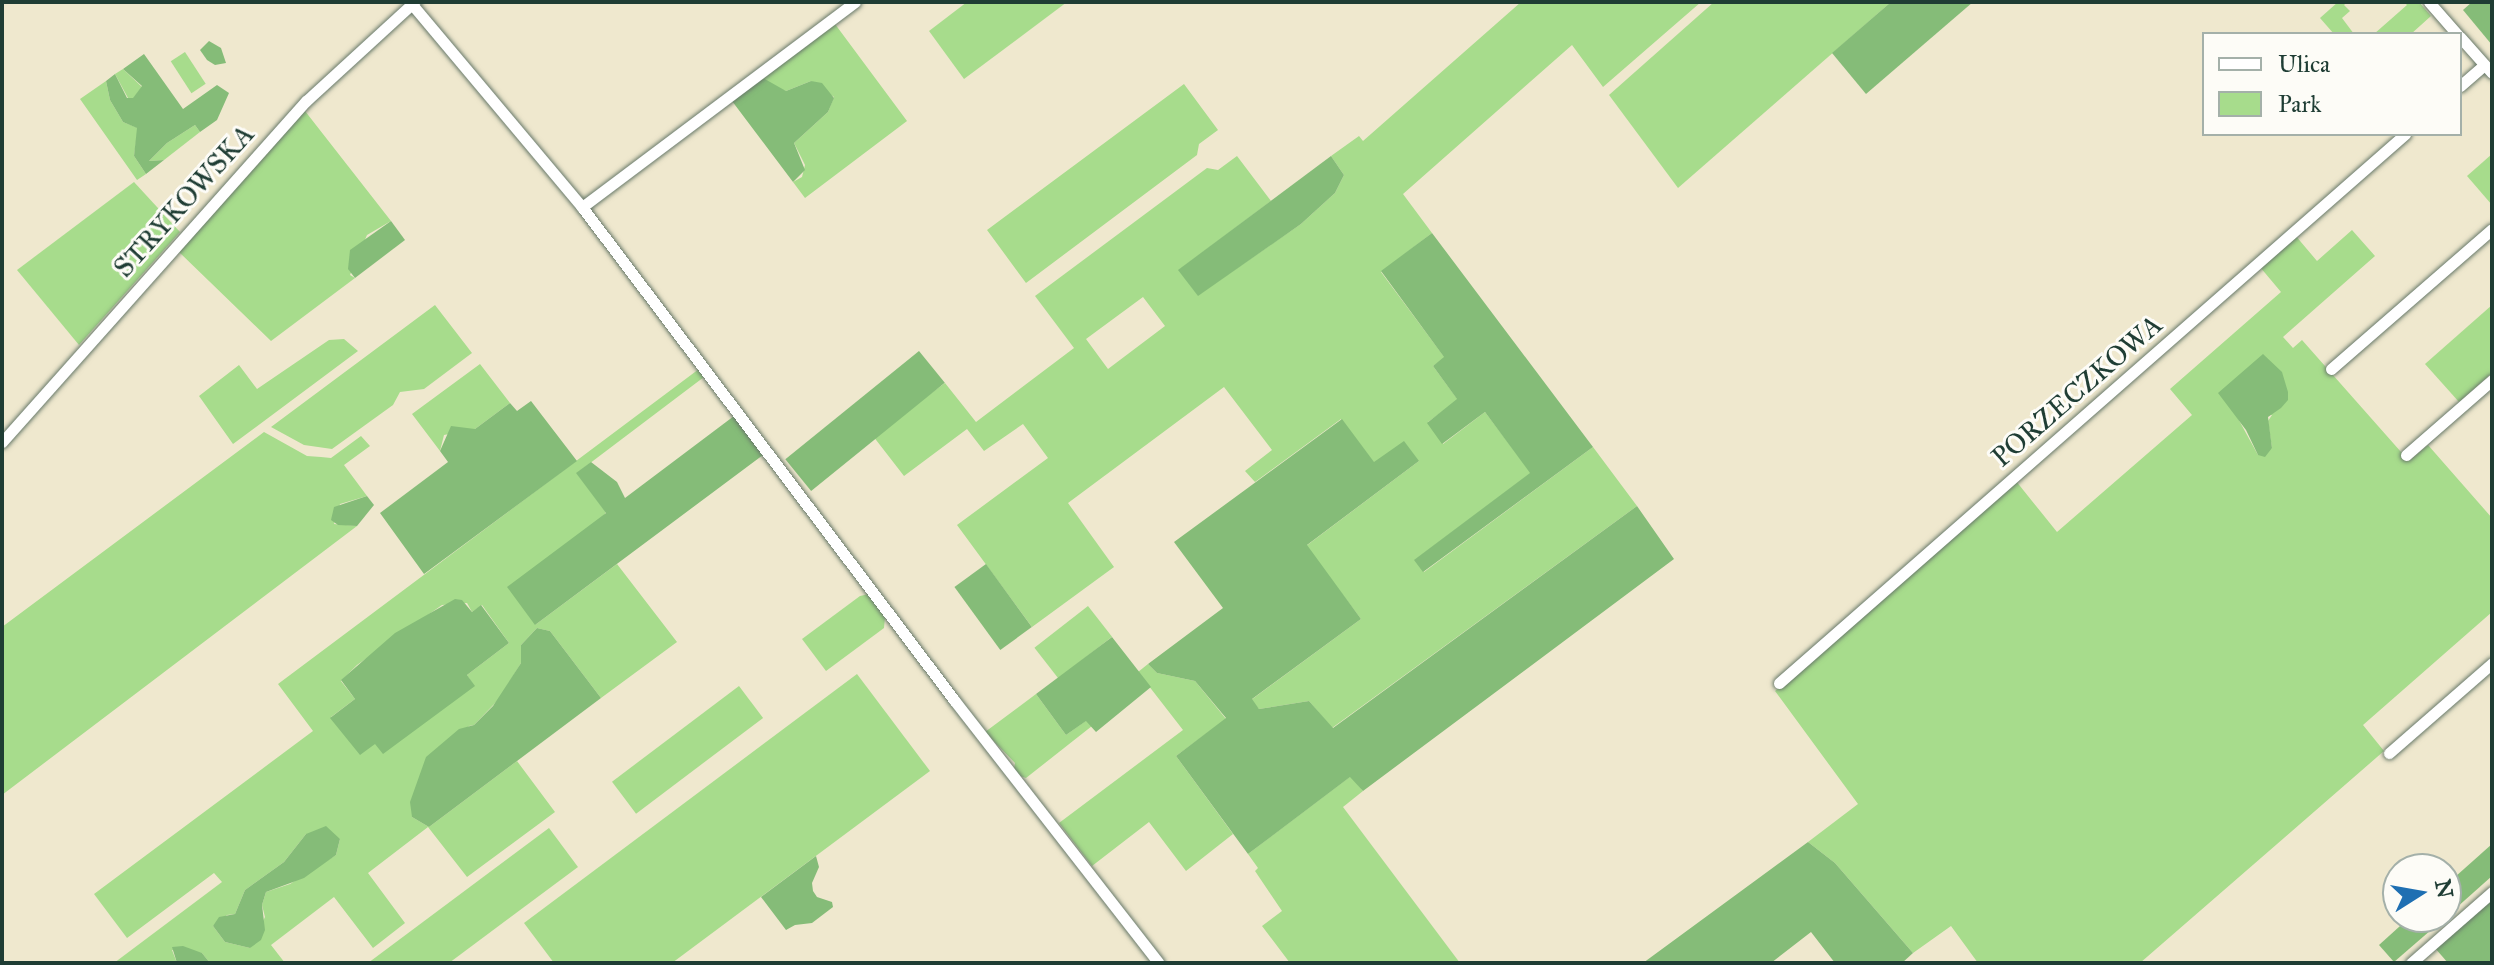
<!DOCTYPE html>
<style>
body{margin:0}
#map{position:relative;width:2494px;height:965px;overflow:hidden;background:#efe8ce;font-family:"IM FELL Great Primer",serif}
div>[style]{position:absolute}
.green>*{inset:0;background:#a7dc8c;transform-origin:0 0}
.forest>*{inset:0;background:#85bc78;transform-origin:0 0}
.roads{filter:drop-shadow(0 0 2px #68796a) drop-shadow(0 0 2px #68796a)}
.minor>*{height:11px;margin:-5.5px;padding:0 5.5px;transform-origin:5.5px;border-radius:5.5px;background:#fff}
span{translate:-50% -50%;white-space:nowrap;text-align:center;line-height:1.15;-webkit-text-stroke:6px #fdfcf7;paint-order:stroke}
.street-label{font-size:28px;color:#1f3d34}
.frame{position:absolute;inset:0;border:4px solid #1f3d34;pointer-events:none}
.legend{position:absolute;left:2202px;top:32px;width:260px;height:104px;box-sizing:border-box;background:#fdfcf7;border:2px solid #a4b0a9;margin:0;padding:10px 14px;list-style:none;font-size:24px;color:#1f3d34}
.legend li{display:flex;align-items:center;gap:16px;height:40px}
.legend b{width:40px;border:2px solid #a4b0a9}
.north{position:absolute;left:2382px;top:853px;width:80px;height:80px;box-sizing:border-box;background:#fdfcf7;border:2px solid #a4b0a9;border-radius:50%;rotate:79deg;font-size:22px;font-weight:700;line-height:32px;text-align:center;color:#1f3d34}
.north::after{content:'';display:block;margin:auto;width:28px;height:36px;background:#1f6fb2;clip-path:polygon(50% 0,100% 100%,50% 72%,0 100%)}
</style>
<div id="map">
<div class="green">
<div style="clip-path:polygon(967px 2px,1067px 2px,964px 79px,929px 31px)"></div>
<div style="clip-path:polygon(evenodd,1521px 2px,1701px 2px,1603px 87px,1572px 45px,1403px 194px,1432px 233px,1381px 272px,1445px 358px,1433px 366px,1458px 400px,1428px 422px,1443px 444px,1485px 412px,1531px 473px,1415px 560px,1424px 572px,1593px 447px,1637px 506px,1332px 728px,1309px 701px,1259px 709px,1251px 700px,1361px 619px,1306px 546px,1419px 461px,1374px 463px,1341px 419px,1255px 482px,1245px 471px,1272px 450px,1224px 387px,1068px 503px,1114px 567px,1032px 627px,957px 525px,1048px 458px,1023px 424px,984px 451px,967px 429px,904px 476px,873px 436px,945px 383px,976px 422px,1074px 348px,1035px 296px,1207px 168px,1218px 170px,1237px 156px,1271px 201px,1179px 270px,1198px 295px,1301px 224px,1335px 193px,1344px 175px,1331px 156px,1359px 136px,1363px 141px,1521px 2px,1143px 297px,1165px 326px,1108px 369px,1086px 339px,1143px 297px)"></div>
<div style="clip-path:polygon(1714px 2px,1891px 2px,1678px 188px,1609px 95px)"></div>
<div style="clip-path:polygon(2338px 2px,2347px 2px,2344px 5px,2350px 11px,2342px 18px,2354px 34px,2334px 34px,2320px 18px)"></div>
<div style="clip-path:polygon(2404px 2px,2419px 2px,2431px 16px,2411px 34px,2374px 34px,2407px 5px)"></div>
<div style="clip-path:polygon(835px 24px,907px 121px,805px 198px,793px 182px,802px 177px,805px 165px,794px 143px,828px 112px,834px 97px,811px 81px,786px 91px,775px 88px,763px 78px)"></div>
<div style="left:185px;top:52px;width:38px;height:17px;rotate:57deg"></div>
<div style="clip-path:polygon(123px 69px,142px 87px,133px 99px,128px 98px,115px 74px)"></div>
<div style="clip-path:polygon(106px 81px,110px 100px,123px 122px,138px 128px,134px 156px,146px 174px,137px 180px,80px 99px)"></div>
<div style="clip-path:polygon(1184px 84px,1218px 130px,1199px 144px,1197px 155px,1026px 283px,987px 230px)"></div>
<div style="clip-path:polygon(305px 111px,391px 221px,367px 235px,350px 275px,355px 278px,271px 341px,179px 252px)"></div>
<div style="clip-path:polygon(195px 125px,200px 132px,164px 160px,149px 161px,167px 143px)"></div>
<div style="clip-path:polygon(2492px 154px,2492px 205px,2467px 176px)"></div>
<div style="clip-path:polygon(134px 182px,180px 232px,79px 345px,17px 270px)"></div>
<div style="clip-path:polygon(evenodd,2352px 230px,2375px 256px,2283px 337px,2293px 348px,2302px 340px,2409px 461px,2428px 445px,2492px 518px,2492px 612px,2363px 725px,2384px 751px,2140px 963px,1978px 963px,1951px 926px,1913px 953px,1835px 863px,1808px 842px,1858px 804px,1775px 691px,2016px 481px,2057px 532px,2192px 415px,2170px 389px,2281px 292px,2260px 267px,2295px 235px,2317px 261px,2352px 230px,2235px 413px,2272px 415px,2268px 421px,2272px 448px,2258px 455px,2235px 413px)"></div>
<div style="clip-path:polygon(435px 305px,472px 353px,424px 389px,400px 392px,393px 405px,332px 449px,304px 445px,271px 427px)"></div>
<div style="clip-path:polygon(2492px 305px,2492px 373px,2459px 402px,2425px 364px)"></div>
<div style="clip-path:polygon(344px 339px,358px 351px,233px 444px,199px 396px,239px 365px,257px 389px,329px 340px)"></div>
<div style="clip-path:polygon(480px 364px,510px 403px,475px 429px,444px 435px,440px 451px,412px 414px)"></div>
<div style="clip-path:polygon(evenodd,699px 369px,704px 377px,577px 473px,606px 512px,535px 625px,617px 564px,677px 642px,601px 698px,550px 631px,537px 628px,521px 645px,521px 663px,499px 699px,474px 725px,469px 726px,412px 817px,429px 827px,517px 761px,555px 812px,467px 877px,428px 827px,368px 873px,405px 923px,373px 948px,334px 897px,271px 945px,285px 963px,210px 963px,202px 953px,172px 950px,177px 963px,114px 963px,222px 882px,214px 873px,127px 938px,94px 894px,313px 731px,278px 684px,699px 369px,467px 603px,472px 612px,482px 605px,509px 643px,467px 675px,474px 686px,375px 744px,331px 717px,355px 699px,341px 681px,357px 665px,442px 605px,467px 603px,699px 369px,306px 834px,340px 839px,336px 855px,290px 884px,266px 892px,262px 905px,265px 917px,250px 948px,225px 942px,213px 926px,227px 915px,235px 914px,245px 890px,284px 862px,306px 834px)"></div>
<div style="clip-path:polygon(264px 432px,307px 456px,321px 457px,331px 458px,361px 436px,370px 446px,344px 465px,367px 496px,340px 504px,334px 524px,357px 526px,2px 795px,2px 627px)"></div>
<div style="clip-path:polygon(869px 594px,885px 617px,884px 628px,826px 671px,802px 639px,860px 596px)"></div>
<div style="left:1088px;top:606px;width:39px;height:68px;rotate:52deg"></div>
<div style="clip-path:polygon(1148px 664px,1157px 673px,1195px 681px,1226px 719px,1176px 756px,1233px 834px,1186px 871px,1149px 822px,1092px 866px,1059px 823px,1183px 730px,1138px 672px)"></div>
<div style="clip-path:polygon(857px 674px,930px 771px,672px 963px,554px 963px,524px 923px)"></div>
<div style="left:739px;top:686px;width:40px;height:159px;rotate:53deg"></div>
<div style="clip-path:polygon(1036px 694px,1066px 735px,1087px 720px,1092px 726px,1026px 778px,1020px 776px,1014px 769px,1015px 763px,985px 732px)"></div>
<div style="clip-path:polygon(1351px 776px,1363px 791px,1343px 807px,1460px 963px,1290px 963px,1262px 926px,1282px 911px,1255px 871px,1258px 868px,1248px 854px)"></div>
<div style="clip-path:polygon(549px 828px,578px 867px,449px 963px,368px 963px)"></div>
</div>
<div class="forest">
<div style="clip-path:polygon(1891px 2px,1973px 2px,1866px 94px,1832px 53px)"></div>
<div style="clip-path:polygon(2472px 2px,2492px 2px,2492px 45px,2463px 10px)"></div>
<div style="clip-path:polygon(209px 41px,221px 48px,226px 63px,215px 65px,207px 60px,200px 50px)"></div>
<div style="clip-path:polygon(144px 54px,183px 109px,217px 85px,229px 93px,217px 120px,200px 132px,195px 125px,167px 143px,149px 161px,164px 160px,146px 174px,134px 156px,137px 128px,123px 122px,110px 100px,106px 81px,115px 74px,127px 98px,133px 98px,142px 86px,123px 69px)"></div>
<div style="clip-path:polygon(763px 78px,786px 91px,811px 81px,822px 83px,834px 98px,828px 112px,794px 143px,805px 170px,793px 182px,732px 101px)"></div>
<div style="clip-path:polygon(1331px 156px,1344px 175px,1335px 193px,1301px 224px,1198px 296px,1178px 270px)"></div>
<div style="clip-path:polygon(391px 221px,405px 240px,355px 278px,348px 269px,350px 250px)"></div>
<div style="clip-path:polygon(1432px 233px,1593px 447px,1423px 572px,1414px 560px,1530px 473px,1485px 412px,1442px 444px,1427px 423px,1457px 399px,1433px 366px,1444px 357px,1381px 271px)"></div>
<div style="left:919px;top:351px;width:41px;height:172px;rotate:51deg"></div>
<div style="clip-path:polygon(2263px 354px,2282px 372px,2288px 392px,2288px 400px,2281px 408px,2268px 417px,2272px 448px,2265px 457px,2258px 455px,2246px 430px,2218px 393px)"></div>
<div style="clip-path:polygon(531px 401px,577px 461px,424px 574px,380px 513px,448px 462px,440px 451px,451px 426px,475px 429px,510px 403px,517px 411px)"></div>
<div style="clip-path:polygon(734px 416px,763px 455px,535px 625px,507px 587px,606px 513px,576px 473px,591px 462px,617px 482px,625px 498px)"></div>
<div style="clip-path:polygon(1342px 419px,1374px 462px,1404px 441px,1419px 461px,1307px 545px,1361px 619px,1252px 699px,1259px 709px,1309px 701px,1333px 728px,1637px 506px,1674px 559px,1363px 791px,1350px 777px,1248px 854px,1176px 756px,1226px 718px,1195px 681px,1157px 673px,1148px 664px,1223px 608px,1174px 542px)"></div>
<div style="clip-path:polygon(367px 496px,374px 505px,357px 526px,338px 525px,331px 520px,334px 507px)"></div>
<div style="left:986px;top:564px;width:78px;height:39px;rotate:54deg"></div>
<div style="clip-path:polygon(455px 599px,462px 600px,472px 612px,481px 605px,509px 643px,467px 675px,475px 686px,383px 754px,375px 744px,360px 755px,330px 718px,355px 699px,341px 680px,395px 633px)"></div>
<div style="clip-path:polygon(537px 628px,550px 631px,601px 698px,429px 827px,412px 817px,410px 802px,426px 757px,459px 729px,474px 725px,493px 706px,521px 663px,521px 645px)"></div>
<div style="clip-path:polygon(1112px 637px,1151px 687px,1096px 732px,1086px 721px,1066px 735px,1036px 694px)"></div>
<div style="clip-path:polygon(326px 826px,340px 839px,336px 855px,304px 878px,266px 892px,262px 905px,265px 930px,261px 940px,250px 948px,225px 942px,213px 926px,219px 917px,235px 914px,245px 890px,284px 862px,306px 834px)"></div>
<div style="clip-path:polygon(1808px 842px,1835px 863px,1913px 953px,1902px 963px,1835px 963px,1811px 932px,1771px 963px,1643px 963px)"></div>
<div style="clip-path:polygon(2492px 844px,2492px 876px,2446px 917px,2446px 885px)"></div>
<div style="clip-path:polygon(816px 856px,819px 867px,812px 883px,813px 891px,817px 897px,832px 902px,833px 907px,812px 923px,795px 925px,786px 930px,761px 897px)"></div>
<div style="clip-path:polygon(2492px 899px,2492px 963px,2448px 963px,2435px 948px)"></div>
<div style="clip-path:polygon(2410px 917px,2446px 917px,2394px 962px,2379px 945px)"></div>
<div style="clip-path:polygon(183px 946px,202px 953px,210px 963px,177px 963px,172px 947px)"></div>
</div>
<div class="roads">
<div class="minor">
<div style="left:410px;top:2px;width:268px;rotate:50deg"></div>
<div style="left:582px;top:207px;width:618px;rotate:52.96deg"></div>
<div style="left:954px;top:700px;width:333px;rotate:52.1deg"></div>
<div style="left:2429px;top:2px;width:43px;rotate:48.8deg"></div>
<div style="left:2460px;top:37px;width:48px;rotate:48.4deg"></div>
<div style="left:2460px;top:86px;width:32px;rotate:-41deg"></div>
<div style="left:582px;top:207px;width:341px;rotate:-36.9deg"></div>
<div style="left:2331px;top:369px;width:213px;rotate:-41deg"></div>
<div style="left:2px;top:442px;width:457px;rotate:-48.3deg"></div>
<div style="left:306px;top:101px;width:147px;rotate:-42.5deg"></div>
<div style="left:2406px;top:455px;width:114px;rotate:-41.1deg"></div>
<div style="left:1779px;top:683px;width:833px;rotate:-41.25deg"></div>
<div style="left:2389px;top:753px;width:137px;rotate:-41.1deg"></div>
<div style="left:2411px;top:963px;width:108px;rotate:-41.2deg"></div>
</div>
</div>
<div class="street-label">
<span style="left:184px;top:201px;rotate:-48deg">STRYKOWSKA</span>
<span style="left:2077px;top:391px;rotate:-41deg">PORZECZKOWA</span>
</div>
<div class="frame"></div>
<ul class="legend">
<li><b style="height:10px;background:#fff"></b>Ulica</li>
<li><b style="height:22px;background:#a7dc8c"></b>Park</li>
</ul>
<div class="north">N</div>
</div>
